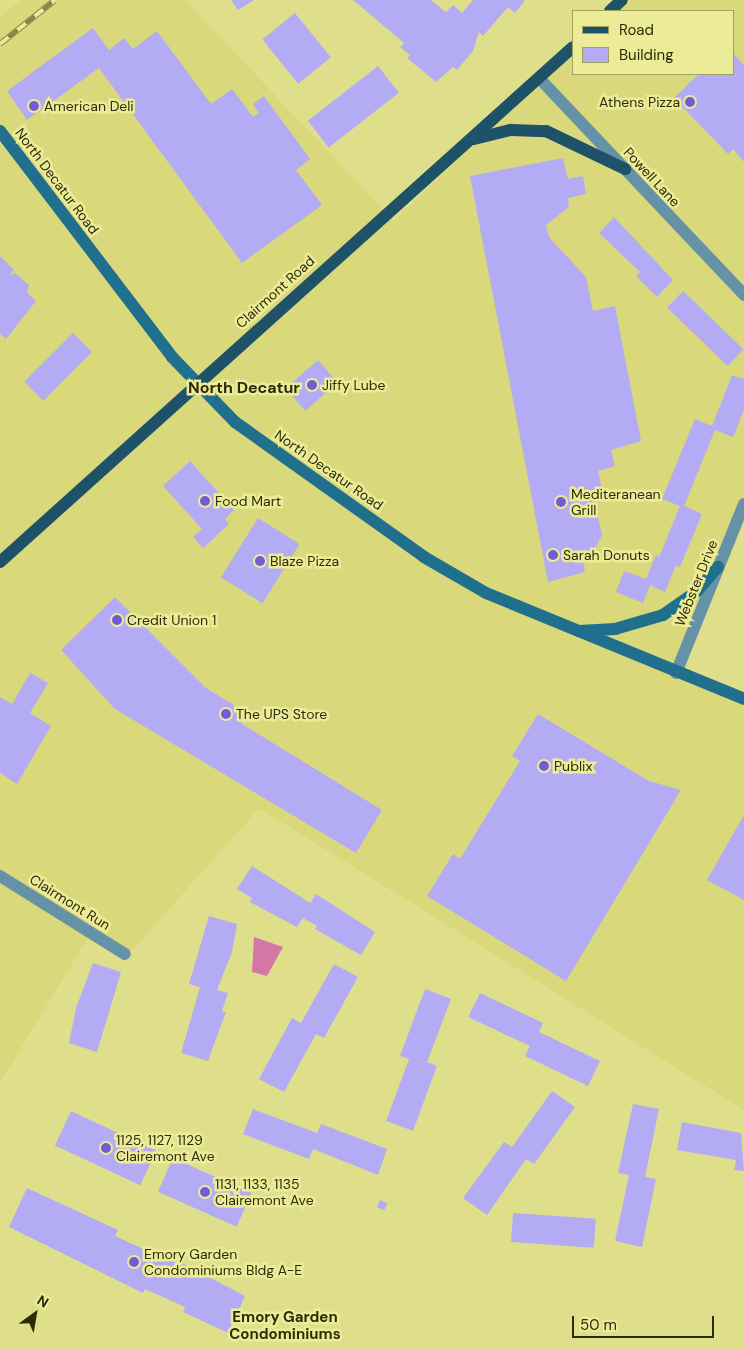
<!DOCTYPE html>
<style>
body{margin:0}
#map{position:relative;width:744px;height:1349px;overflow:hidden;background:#dfde8b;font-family:"DM Sans",sans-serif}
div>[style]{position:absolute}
.built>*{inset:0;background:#d9d87b}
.water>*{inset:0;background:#d477a8}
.building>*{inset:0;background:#b3acf5;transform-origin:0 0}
.minor>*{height:12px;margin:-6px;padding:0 6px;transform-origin:6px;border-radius:6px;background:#6592a7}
.secondary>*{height:12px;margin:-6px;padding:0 6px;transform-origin:6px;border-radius:6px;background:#1f6f8d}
.primary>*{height:12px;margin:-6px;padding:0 6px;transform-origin:6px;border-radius:6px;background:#1d5268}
.rail>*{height:5.5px;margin-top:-2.75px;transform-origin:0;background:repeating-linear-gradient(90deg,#ecec98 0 11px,#87864a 0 22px);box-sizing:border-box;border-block:1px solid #87864a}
.dots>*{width:14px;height:14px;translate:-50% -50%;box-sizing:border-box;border:2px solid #ecec98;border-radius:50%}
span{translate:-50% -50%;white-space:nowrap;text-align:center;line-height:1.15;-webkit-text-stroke:5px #ecec98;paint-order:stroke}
.poi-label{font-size:14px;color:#2d2c08}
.right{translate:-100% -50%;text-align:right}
.left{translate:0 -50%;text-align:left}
.street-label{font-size:14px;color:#2d2c08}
.neighbourhood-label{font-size:15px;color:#2d2c08;font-weight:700}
.quarter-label{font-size:16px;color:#2d2c08;font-weight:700}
.legend{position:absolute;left:572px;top:10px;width:162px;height:65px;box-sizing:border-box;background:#ecec98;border:1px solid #a09f5e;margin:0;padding:6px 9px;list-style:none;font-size:15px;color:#2d2c08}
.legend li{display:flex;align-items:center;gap:10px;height:25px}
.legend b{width:25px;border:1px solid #a09f5e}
.north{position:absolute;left:10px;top:1289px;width:50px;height:50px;-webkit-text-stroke:4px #ecec98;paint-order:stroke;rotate:32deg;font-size:14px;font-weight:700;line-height:20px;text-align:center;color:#2d2c08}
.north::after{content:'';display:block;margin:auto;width:18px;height:22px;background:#2d2c08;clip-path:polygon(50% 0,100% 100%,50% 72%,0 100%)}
.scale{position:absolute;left:572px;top:1316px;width:142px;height:22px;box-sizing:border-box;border:2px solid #2d2c08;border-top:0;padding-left:6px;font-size:15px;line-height:18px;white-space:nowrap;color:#2d2c08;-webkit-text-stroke:4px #ecec98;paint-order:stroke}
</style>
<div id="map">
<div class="built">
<div style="clip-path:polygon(22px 0,185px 0,394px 221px,573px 47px,573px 74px,733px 74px,733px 11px,611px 11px,624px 0,744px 0,744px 506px,675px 671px,744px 702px,744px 1110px,259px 808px,129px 954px,88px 937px,0 1083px,0 17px)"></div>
</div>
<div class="water">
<div style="clip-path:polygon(254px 937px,283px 947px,267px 976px,252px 972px)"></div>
</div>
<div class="building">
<div style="clip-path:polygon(231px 0,254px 0,238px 10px)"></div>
<div style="clip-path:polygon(353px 0,431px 0,446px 12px,453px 5px,462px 13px,473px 0,525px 0,515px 13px,508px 7px,483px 36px,479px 32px,473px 51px,457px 70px,453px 67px,436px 82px,407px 58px,410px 55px,400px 47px,404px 43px)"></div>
<div style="left:295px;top:13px;width:57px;height:42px;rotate:51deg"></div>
<div style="clip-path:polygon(93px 28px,109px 50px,124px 38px,133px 49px,157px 31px,211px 104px,232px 89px,253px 117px,259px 113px,253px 104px,264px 96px,310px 159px,296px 170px,322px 205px,242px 263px,99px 68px,27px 120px,7px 91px)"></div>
<div style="clip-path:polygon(734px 54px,744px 65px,744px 162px,733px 149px,728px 154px,674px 98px,699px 74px,733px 74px)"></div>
<div style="left:378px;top:66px;width:34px;height:89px;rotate:52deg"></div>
<div style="clip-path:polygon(563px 158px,568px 179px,583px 176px,586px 194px,568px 198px,569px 207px,546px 225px,549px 237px,586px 277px,593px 311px,615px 306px,641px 441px,611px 450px,615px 466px,598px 471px,604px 501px,595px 503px,602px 535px,594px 551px,588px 552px,589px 559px,583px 560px,585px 572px,548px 582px,470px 176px)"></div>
<div style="clip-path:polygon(614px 217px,673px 280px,657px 297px,636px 276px,640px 272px,599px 233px)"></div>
<div style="clip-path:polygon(0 256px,14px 270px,9px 275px,15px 273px,29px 285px,27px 293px,36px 301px,6px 339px,0 334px)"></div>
<div style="left:683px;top:291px;width:84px;height:23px;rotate:44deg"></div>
<div style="left:73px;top:333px;width:27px;height:69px;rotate:45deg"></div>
<div style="left:318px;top:360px;width:30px;height:43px;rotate:49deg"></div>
<div style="clip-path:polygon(732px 375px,744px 379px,744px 410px,733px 437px,715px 430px,684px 506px,702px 514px,680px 567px,676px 565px,665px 592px,650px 585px,643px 603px,616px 592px,624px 571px,646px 579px,656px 555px,659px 557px,680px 506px,662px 499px,695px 419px,712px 426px)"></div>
<div style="clip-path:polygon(190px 461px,234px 510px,225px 519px,229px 524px,203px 548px,193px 537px,202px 529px,163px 486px)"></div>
<div style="left:258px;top:518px;width:49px;height:70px;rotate:32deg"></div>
<div style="clip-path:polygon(115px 597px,206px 688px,234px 705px,242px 724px,382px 810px,356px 853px,115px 709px,61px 650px)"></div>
<div style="clip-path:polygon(30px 673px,48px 683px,30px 713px,51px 726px,17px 784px,0 773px,0 697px,12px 704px)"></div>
<div style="clip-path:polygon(538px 714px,649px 781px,681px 790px,566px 981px,427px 896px,453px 854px,460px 859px,520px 761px,512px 756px)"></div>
<div style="clip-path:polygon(744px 815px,744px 900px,707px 880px)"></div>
<div style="clip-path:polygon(252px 866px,310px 903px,316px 894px,375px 932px,361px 955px,315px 929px,317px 926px,303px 918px,297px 927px,250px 902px,252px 898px,237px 889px)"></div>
<div style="clip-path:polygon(209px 916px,237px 924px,232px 952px,217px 990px,228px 993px,222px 1011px,226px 1012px,208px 1061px,181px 1053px,200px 987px,189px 984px)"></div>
<div style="clip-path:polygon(93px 963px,121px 972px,97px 1052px,69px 1043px,76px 1008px)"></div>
<div style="clip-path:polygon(334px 964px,358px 977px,324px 1038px,316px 1034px,284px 1092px,259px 1079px,292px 1018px,301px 1023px)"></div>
<div style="clip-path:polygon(425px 989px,451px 999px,427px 1062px,437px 1066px,413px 1131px,386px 1121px,409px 1059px,400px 1056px)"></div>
<div style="clip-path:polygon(480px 993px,543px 1023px,539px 1032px,600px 1061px,588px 1086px,525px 1056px,530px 1046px,468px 1017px)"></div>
<div style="clip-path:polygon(552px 1091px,575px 1107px,534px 1164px,526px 1159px,487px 1215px,463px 1198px,504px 1142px,512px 1147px)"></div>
<div style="clip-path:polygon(633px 1104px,659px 1109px,645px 1177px,656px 1179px,642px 1247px,615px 1241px,629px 1175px,618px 1173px)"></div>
<div style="clip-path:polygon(253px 1109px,317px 1133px,321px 1124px,387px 1149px,378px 1175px,313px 1149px,309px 1159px,243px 1134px)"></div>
<div style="left:71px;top:1111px;width:94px;height:38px;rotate:25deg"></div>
<div style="clip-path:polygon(682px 1122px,741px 1133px,744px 1171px,734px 1170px,736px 1160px,677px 1150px)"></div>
<div style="left:173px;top:1158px;width:86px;height:37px;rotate:24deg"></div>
<div style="clip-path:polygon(27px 1188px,118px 1230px,115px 1236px,159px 1256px,161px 1252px,245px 1296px,228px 1333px,183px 1312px,185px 1307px,145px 1289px,143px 1293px,9px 1227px)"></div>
<div style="left:380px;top:1200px;width:8px;height:8px;rotate:23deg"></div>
<div style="left:513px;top:1213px;width:83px;height:29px;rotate:4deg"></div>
</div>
<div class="minor">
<div style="left:539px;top:78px;width:299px;rotate:46.6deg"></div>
<div style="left:676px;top:673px;width:182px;rotate:-68.1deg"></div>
<div style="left:0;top:876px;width:147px;rotate:32deg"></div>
</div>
<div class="secondary">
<div style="left:0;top:131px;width:284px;rotate:52.7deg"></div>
<div style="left:172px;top:357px;width:91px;rotate:45.9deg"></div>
<div style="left:235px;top:422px;width:232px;rotate:35.5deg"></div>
<div style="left:424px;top:557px;width:72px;rotate:30.1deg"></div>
<div style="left:486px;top:593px;width:279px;rotate:22.3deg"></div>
<div style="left:579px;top:631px;width:36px;rotate:-3deg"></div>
<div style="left:615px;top:629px;width:50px;rotate:-16.3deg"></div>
<div style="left:663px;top:615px;width:42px;rotate:-35.2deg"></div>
<div style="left:697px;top:591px;width:32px;rotate:-49deg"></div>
</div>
<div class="primary">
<div style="left:610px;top:11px;width:16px;rotate:-43deg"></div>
<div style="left:474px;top:139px;width:38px;rotate:-14deg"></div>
<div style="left:511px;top:130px;width:35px;rotate:2deg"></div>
<div style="left:546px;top:131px;width:88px;rotate:25.7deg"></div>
<div style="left:0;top:562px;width:770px;rotate:-41.95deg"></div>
</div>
<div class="rail">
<div style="left:0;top:44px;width:70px;rotate:-38.7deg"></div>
</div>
<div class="dots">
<div style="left:690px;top:102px;background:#735bd5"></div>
<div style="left:34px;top:106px;background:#735bd5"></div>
<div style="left:312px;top:385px;background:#735bd5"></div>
<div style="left:205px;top:501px;background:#735bd5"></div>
<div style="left:561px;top:502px;background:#735bd5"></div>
<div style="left:553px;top:555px;background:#735bd5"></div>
<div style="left:260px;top:561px;background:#735bd5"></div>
<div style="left:117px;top:620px;background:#735bd5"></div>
<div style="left:226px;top:714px;background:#735bd5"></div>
<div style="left:544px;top:766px;background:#735bd5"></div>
<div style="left:106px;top:1148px;background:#735bd5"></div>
<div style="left:205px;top:1192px;background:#735bd5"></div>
<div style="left:134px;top:1262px;background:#735bd5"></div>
</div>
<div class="poi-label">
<span class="right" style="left:680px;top:102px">Athens Pizza</span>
<span class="left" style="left:44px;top:106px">American Deli</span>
<span class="left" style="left:322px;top:385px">Jiffy Lube</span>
<span class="left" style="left:571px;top:502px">Mediteranean<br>Grill</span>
<span class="left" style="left:215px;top:501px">Food Mart</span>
<span class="left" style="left:563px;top:555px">Sarah Donuts</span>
<span class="left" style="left:270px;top:561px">Blaze Pizza</span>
<span class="left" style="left:127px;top:620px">Credit Union 1</span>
<span class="left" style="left:236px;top:714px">The UPS Store</span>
<span class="left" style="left:554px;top:766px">Publix</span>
<span class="left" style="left:116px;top:1148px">1125, 1127, 1129<br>Clairemont Ave</span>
<span class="left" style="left:215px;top:1192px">1131, 1133, 1135<br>Clairemont Ave</span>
<span class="left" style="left:144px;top:1262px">Emory Garden<br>Condominiums Bldg A-E</span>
</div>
<div class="street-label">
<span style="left:652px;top:177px;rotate:47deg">Powell Lane</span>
<span style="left:57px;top:181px;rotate:53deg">North Decatur Road</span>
<span style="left:275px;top:292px;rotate:-42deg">Clairmont Road</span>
<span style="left:329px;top:470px;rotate:35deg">North Decatur Road</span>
<span style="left:696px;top:583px;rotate:-68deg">Webster Drive</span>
<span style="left:70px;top:902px;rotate:32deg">Clairmont Run</span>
</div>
<div class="neighbourhood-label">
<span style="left:285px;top:1326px">Emory Garden<br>Condominiums</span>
</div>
<div class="quarter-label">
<span style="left:244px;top:388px">North Decatur</span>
</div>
<ul class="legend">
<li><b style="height:6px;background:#1d5268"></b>Road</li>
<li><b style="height:14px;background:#b3acf5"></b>Building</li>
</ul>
<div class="north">N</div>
<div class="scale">50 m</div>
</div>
